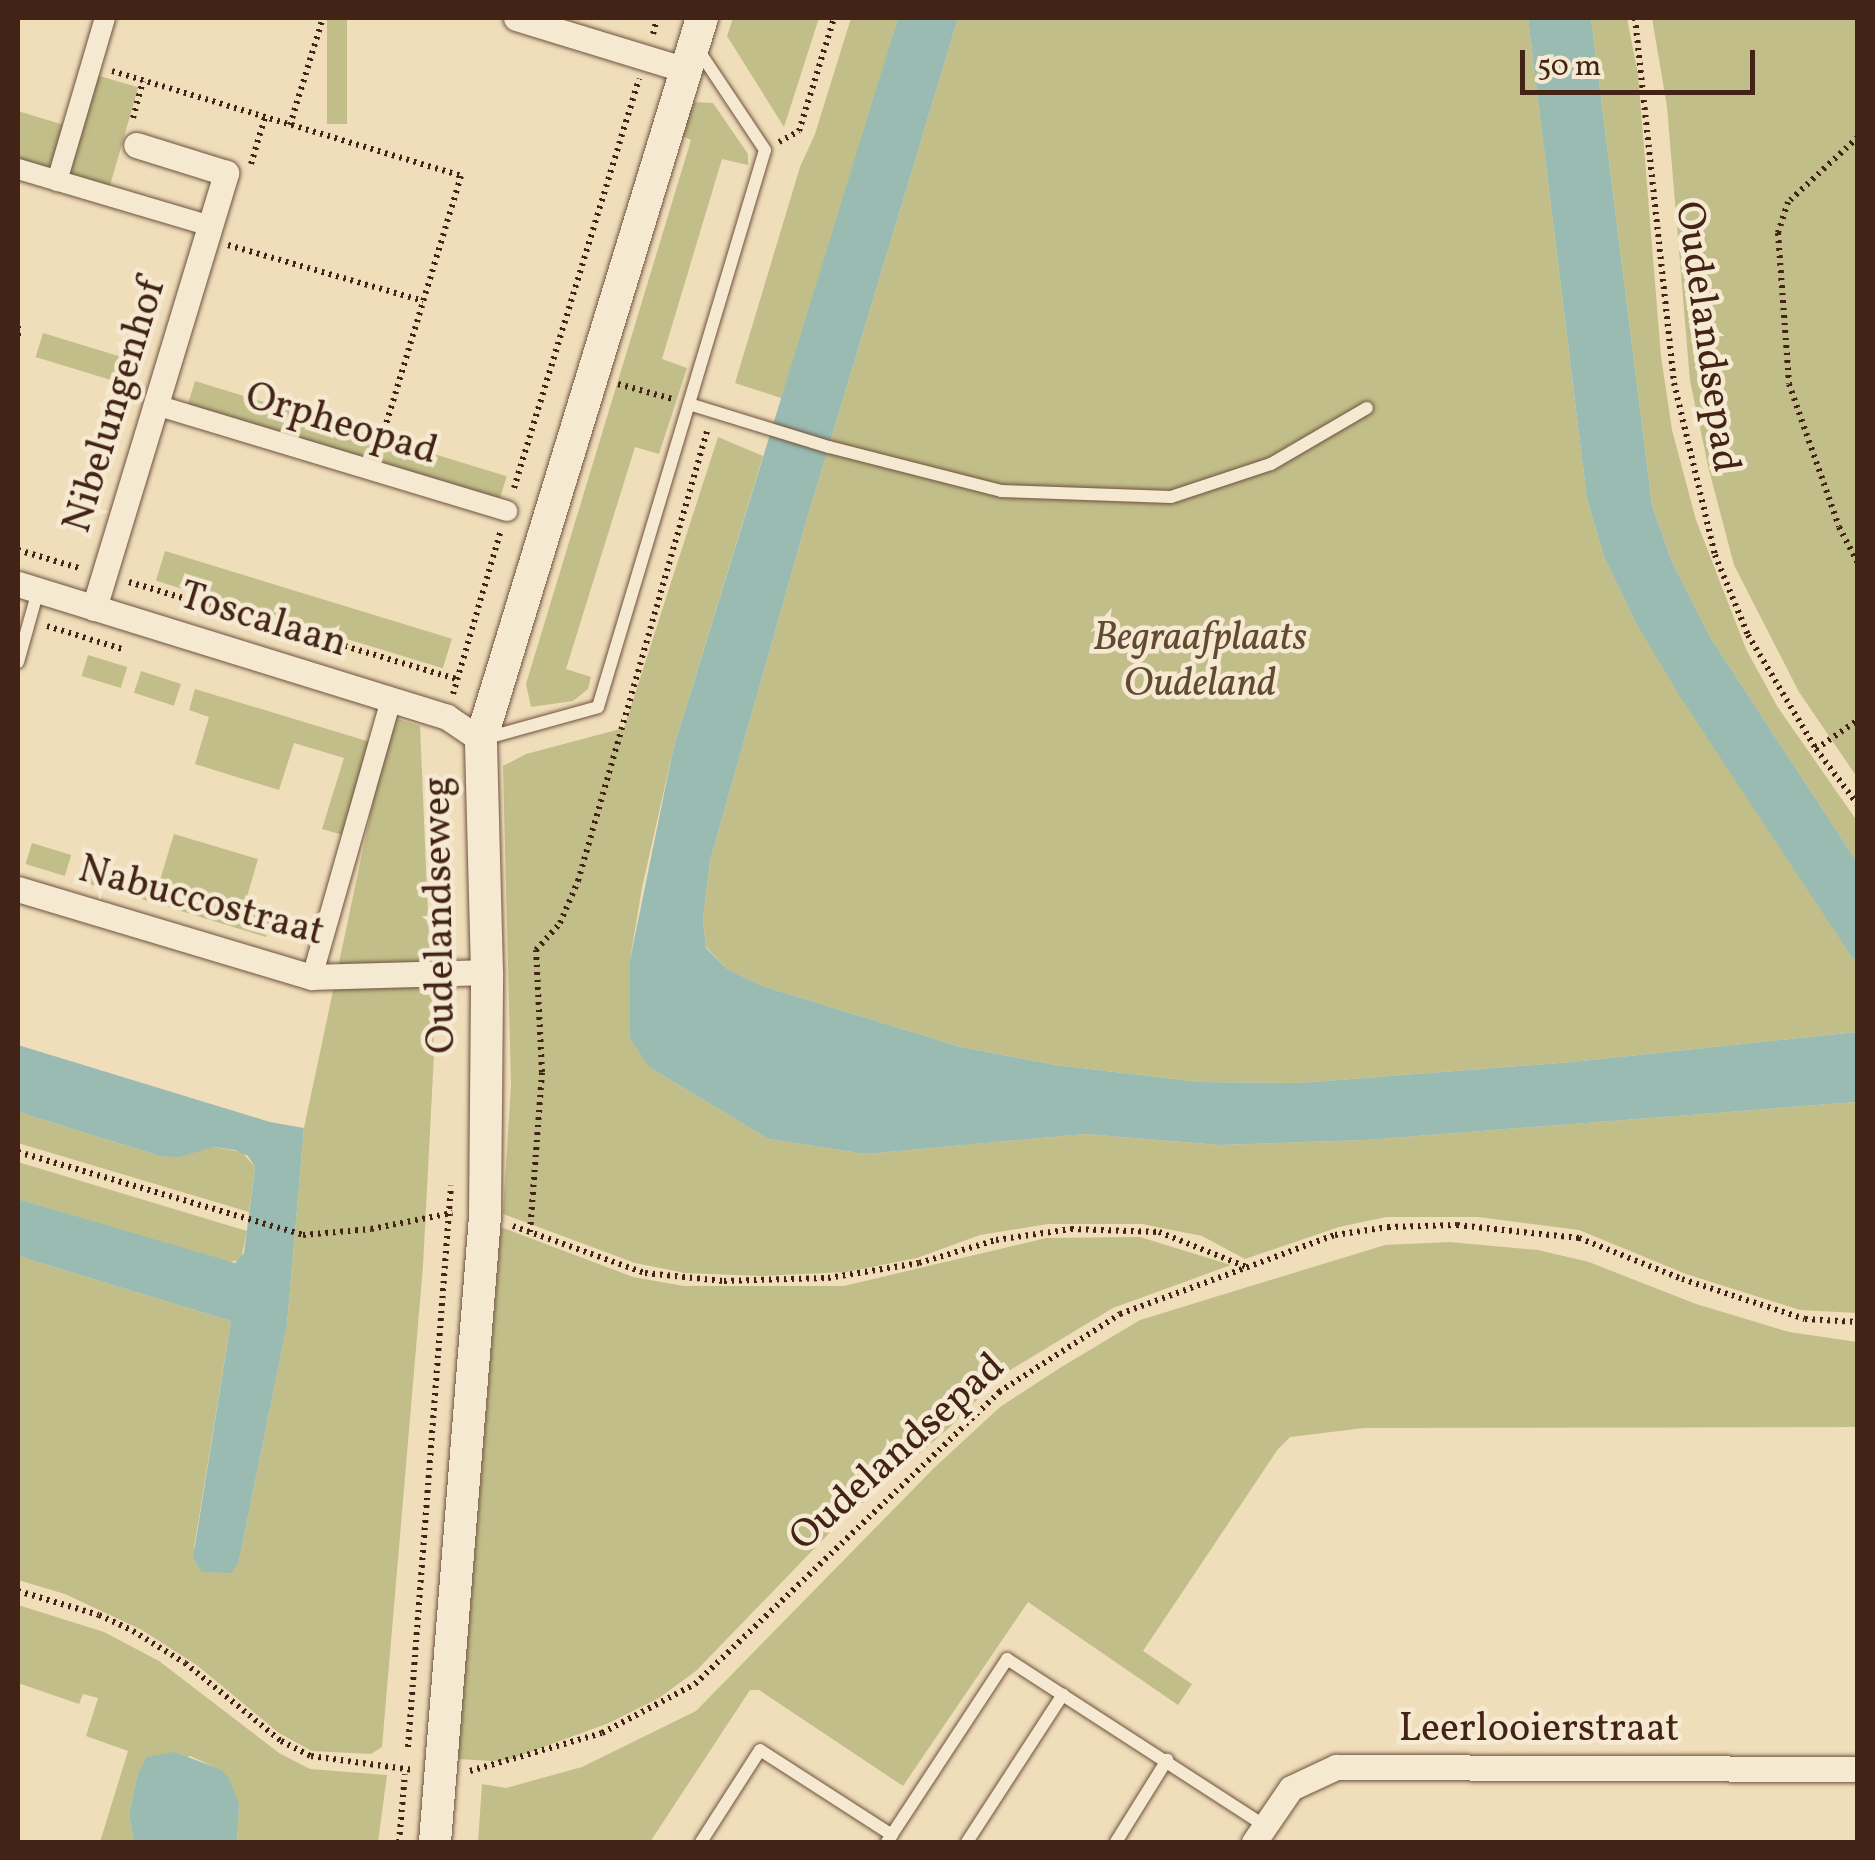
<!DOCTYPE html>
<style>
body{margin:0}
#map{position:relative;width:1875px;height:1860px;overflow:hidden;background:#f0ddba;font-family:Vollkorn,serif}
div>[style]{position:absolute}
.green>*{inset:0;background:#c2be8a;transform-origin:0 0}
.water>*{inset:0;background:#9abbb2}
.path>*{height:6px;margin-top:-3px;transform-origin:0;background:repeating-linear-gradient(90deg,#422315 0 2.5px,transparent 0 7.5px)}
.roads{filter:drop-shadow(0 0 2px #6e523e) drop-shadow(0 0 2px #6e523e)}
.service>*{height:12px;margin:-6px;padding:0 6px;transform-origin:6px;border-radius:6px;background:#f5e9d2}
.pedestrian>*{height:20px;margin:-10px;padding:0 10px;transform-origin:10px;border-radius:10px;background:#f5e9d2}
.minor>*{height:25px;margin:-12.5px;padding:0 12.5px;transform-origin:12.5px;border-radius:12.5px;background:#f5e9d2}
.tertiary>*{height:32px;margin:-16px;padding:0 16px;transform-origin:16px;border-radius:16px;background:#f5e9d2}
span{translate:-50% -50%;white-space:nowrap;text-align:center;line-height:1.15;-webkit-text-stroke:9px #f5e9d2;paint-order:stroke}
.street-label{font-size:40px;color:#422315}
.park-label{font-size:40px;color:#624a32;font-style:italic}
.frame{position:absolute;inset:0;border:20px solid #422315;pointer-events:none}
.scale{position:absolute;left:1520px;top:50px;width:235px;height:45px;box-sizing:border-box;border:5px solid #422315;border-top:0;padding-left:12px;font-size:30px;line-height:35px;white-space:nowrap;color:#422315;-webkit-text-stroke:8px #f5e9d2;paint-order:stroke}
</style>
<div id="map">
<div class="green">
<div style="left:327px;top:18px;width:20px;height:106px"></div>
<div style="clip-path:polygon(733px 18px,819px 18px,784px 127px,727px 36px)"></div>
<div style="clip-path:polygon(851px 18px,898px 18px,784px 399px,735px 383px,800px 167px,815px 134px)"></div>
<div style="clip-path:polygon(958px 18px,1528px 18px,1587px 499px,1604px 557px,1636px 623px,1857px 965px,1857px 1032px,1572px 1062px,1299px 1083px,1199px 1082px,1056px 1065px,961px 1047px,762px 986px,727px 969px,706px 947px,703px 919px,710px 861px,806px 522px)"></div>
<div style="clip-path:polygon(1591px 18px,1627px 18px,1638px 74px,1661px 356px,1672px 430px,1696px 520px,1746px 649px,1777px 706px,1857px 821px,1857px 862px,1710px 637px,1672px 562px,1652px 505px)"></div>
<div style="clip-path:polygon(1652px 18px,1857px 18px,1857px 777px,1799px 692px,1734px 565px,1709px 470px,1690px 381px,1667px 107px)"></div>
<div style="left:96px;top:75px;width:44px;height:104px;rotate:16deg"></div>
<div style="clip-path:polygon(694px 102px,713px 103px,748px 154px,748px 165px,722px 159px,662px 359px,687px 368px,659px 454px,635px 447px,566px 669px,591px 677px,588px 689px,573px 701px,531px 707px,526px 684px,691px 140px,680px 135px)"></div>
<div style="clip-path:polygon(18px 111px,64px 125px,50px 170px,18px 160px)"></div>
<div style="left:43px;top:333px;width:101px;height:25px;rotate:17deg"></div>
<div style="left:195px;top:381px;width:326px;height:28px;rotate:17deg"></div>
<div style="clip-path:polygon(718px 437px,763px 456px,673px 750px,642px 888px,630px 960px,649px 1067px,768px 1139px,866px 1154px,1085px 1134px,1219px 1145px,1366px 1140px,1857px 1102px,1857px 1313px,1800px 1310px,1686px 1274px,1579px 1230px,1478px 1217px,1386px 1217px,1339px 1227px,1245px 1259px,1202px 1236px,1142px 1224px,1048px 1224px,980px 1235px,917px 1258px,846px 1272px,760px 1276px,685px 1273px,635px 1263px,503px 1214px,511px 1085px,503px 766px,526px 754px,624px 728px)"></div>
<div style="left:165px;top:551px;width:300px;height:31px;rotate:17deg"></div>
<div style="left:88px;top:655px;width:41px;height:22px;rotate:17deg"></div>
<div style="left:141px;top:671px;width:42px;height:23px;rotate:18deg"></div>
<div style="clip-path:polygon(195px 689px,370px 742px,343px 835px,322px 829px,344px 758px,294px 743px,279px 790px,195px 764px,209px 717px,189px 710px)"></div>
<div style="clip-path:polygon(391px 717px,420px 726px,434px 1054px,423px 1266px,382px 1747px,371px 1754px,312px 1751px,279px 1733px,198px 1666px,142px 1630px,65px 1594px,18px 1580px,18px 1256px,231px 1321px,194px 1548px,239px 1561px,287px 1324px,304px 1128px)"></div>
<div style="clip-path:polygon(174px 834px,258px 859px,244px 907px,273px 916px,266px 937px,132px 896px,138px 874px,160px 880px)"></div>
<div style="left:32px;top:843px;width:41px;height:22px;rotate:17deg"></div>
<div style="left:86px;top:860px;width:41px;height:22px;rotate:16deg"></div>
<div style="clip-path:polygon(18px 1112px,160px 1156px,214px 1147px,242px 1152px,255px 1167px,249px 1212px,18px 1143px)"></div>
<div style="clip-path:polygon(18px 1162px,247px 1231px,241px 1260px,227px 1262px,18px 1199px)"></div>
<div style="clip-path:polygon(501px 1227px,633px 1277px,684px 1286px,844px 1286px,1046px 1238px,1140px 1237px,1231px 1265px,1113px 1308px,1002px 1375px,950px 1427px,835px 1527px,696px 1671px,659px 1698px,609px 1723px,508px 1760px,491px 1761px,458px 1759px)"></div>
<div style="clip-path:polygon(1449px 1242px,1538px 1250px,1589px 1262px,1696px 1304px,1789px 1332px,1857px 1342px,1857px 1427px,1364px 1428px,1290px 1437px,1278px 1449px,1143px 1651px,1192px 1684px,1178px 1705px,1028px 1602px,903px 1786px,759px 1690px,750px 1690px,650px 1842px,478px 1842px,482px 1784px,506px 1788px,582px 1767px,696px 1711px,934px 1468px,1000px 1407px,1063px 1366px,1140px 1320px,1385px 1245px)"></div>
<div style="clip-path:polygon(18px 1605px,104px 1632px,159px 1661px,279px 1753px,310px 1769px,387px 1775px,378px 1842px,237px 1842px,239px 1805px,219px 1769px,190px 1756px,138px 1773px,129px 1814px,134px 1842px,100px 1842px,128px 1751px,86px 1736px,98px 1698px,83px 1694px,79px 1704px,18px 1683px)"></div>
</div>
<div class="water">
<div style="clip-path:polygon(898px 18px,958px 18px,806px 522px,710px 861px,703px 919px,706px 948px,727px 969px,762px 986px,961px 1047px,1056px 1065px,1199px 1082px,1299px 1083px,1572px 1062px,1857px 1032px,1857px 1102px,1366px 1140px,1219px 1145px,1085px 1134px,866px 1154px,768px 1139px,649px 1067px,630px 1038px,630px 960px,673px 750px)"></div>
<div style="clip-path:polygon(1528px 18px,1591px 18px,1652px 505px,1672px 562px,1710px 637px,1857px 862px,1857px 965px,1681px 698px,1636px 623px,1604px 557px,1587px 499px)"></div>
<div style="clip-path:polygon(18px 1045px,270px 1122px,304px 1128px,287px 1324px,239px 1561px,231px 1573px,202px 1572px,193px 1558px,231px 1321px,18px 1256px,18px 1199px,235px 1263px,244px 1253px,255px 1167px,248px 1156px,235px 1150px,214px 1147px,179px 1157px,160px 1156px,18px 1112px)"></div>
<div style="clip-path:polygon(174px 1752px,220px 1769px,229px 1778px,239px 1805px,237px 1842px,134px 1842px,129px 1814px,138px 1773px,147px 1757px)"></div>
</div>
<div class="path">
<div style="left:1635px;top:18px;width:367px;rotate:83.9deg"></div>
<div style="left:1674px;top:383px;width:177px;rotate:76.6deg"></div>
<div style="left:1715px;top:555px;width:87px;rotate:67.6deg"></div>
<div style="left:1748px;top:635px;width:133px;rotate:59.2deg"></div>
<div style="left:1816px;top:749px;width:70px;rotate:53.1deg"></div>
<div style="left:653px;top:34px;width:16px;rotate:-76deg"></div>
<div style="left:112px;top:71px;width:364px;rotate:16.7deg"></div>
<div style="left:461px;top:176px;width:263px;rotate:106.8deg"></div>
<div style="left:133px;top:118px;width:38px;rotate:-75deg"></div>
<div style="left:290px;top:125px;width:112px;rotate:-72.9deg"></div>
<div style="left:1858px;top:137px;width:96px;rotate:137.1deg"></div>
<div style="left:1788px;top:202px;width:33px;rotate:108deg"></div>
<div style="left:1778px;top:233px;width:151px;rotate:85.8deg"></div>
<div style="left:1789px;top:384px;width:151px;rotate:70.7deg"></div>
<div style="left:1839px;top:527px;width:41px;rotate:62.2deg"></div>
<div style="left:779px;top:142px;width:23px;rotate:-29deg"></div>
<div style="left:799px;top:131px;width:118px;rotate:-72.8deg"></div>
<div style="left:251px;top:164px;width:49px;rotate:-73.4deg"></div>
<div style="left:228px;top:245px;width:203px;rotate:16deg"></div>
<div style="left:18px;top:326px;width:12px;rotate:90deg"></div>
<div style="left:618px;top:384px;width:57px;rotate:15.3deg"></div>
<div style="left:514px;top:488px;width:428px;rotate:-73deg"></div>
<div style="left:18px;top:550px;width:64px;rotate:16.4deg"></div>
<div style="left:129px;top:582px;width:341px;rotate:16.5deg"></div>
<div style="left:47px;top:626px;width:78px;rotate:17deg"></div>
<div style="left:453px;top:694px;width:168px;rotate:-73.7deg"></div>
<div style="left:1816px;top:749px;width:51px;rotate:-34.6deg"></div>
<div style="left:18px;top:1152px;width:297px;rotate:16.2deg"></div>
<div style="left:303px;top:1235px;width:68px;rotate:-5deg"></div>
<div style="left:371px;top:1229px;width:83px;rotate:-11.2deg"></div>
<div style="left:513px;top:1226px;width:140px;rotate:19.6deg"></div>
<div style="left:645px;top:1273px;width:79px;rotate:5.8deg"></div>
<div style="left:724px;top:1281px;width:104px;rotate:-1.7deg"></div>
<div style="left:828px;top:1278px;width:92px;rotate:-9.4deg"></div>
<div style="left:919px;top:1263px;width:80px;rotate:-16.6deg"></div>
<div style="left:996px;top:1240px;width:76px;rotate:-8.3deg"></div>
<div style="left:1071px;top:1229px;width:88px;rotate:2deg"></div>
<div style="left:1159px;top:1232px;width:97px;rotate:21.8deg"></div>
<div style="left:530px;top:1232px;width:160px;rotate:-85.7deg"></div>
<div style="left:542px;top:1072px;width:122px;rotate:-92.8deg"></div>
<div style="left:536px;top:950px;width:36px;rotate:-48deg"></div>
<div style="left:560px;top:923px;width:46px;rotate:-66.8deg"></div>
<div style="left:578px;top:881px;width:472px;rotate:-74deg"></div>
<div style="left:18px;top:1591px;width:84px;rotate:16.5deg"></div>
<div style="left:99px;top:1615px;width:38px;rotate:25deg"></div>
<div style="left:133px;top:1631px;width:61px;rotate:31.6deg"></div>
<div style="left:185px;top:1663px;width:124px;rotate:39.1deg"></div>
<div style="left:281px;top:1741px;width:34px;rotate:27deg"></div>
<div style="left:311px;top:1756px;width:103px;rotate:7.8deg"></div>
<div style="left:408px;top:1747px;width:563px;rotate:-85.62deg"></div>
<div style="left:470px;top:1771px;width:137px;rotate:-16.1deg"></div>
<div style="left:602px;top:1733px;width:105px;rotate:-27.8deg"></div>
<div style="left:695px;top:1684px;width:422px;rotate:-43.8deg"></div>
<div style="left:999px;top:1392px;width:144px;rotate:-32.8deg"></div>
<div style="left:1120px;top:1314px;width:229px;rotate:-20.2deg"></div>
<div style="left:1335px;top:1235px;width:54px;rotate:-8.6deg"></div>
<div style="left:1388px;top:1227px;width:69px;rotate:-1.7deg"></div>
<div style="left:1457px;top:1225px;width:123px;rotate:6.1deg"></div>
<div style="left:1579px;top:1238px;width:111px;rotate:21.7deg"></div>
<div style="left:1682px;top:1279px;width:129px;rotate:18deg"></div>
<div style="left:1805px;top:1319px;width:53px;rotate:3.2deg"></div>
<div style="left:399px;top:1842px;width:68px;rotate:-85deg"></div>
</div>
<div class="roads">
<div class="service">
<div style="left:689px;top:404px;width:146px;rotate:17.1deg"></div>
<div style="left:829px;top:447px;width:178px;rotate:14.3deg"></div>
<div style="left:1001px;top:491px;width:170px;rotate:2deg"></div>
<div style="left:1171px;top:497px;width:105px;rotate:-18.3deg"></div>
<div style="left:1271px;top:464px;width:111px;rotate:-30.3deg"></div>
<div style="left:18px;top:662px;width:74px;rotate:-74.3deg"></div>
<div style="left:483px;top:739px;width:119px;rotate:-15.5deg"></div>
<div style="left:598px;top:707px;width:581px;rotate:-73.31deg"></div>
<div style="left:765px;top:150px;width:119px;rotate:-123.7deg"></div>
<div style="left:701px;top:1842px;width:109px;rotate:-57.3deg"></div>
<div style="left:760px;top:1750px;width:157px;rotate:32.8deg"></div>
<div style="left:887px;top:1842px;width:219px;rotate:-56.7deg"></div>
<div style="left:1007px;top:1659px;width:306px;rotate:32.9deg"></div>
<div style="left:967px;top:1842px;width:176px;rotate:-57deg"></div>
<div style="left:1116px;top:1842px;width:97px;rotate:-58.1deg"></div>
</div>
<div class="pedestrian">
<div style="left:18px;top:169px;width:200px;rotate:16.5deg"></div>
<div style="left:57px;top:181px;width:170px;rotate:-73.6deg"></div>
<div style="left:156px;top:405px;width:367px;rotate:16.8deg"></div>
<div style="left:312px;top:977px;width:289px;rotate:-74.1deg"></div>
</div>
<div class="minor">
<div style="left:516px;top:18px;width:178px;rotate:17deg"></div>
<div style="left:18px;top:584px;width:449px;rotate:17.2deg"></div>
<div style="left:447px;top:717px;width:41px;rotate:34.1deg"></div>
<div style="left:94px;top:608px;width:455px;rotate:-73.1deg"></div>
<div style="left:226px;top:173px;width:94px;rotate:-162.7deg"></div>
<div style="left:18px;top:889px;width:307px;rotate:16.7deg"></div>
<div style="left:312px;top:977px;width:175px;rotate:-1.6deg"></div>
<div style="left:1254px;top:1842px;width:65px;rotate:-55.6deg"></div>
<div style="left:1291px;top:1788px;width:50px;rotate:-25deg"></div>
<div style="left:1336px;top:1767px;width:522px;rotate:0.22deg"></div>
</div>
<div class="tertiary">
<div style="left:435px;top:1842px;width:627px;rotate:-85.43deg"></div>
<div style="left:485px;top:1217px;width:245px;rotate:-89.5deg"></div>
<div style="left:487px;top:972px;width:232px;rotate:-91.5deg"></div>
<div style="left:481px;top:740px;width:755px;rotate:-72.98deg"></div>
</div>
</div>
<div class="street-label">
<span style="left:1706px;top:337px;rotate:82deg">Oudelandsepad</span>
<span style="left:116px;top:406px;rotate:-73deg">Nibelungenhof</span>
<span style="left:341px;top:425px;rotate:17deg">Orpheopad</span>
<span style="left:263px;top:621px;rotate:17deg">Toscalaan</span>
<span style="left:201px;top:902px;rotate:15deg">Nabuccostraat</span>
<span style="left:441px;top:915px;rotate:-91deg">Oudelandseweg</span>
<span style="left:898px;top:1453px;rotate:-42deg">Oudelandsepad</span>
<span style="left:1539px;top:1730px">Leerlooierstraat</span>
</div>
<div class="park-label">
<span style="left:1200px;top:662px">Begraafplaats<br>Oudeland</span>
</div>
<div class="frame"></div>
<div class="scale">50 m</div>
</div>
